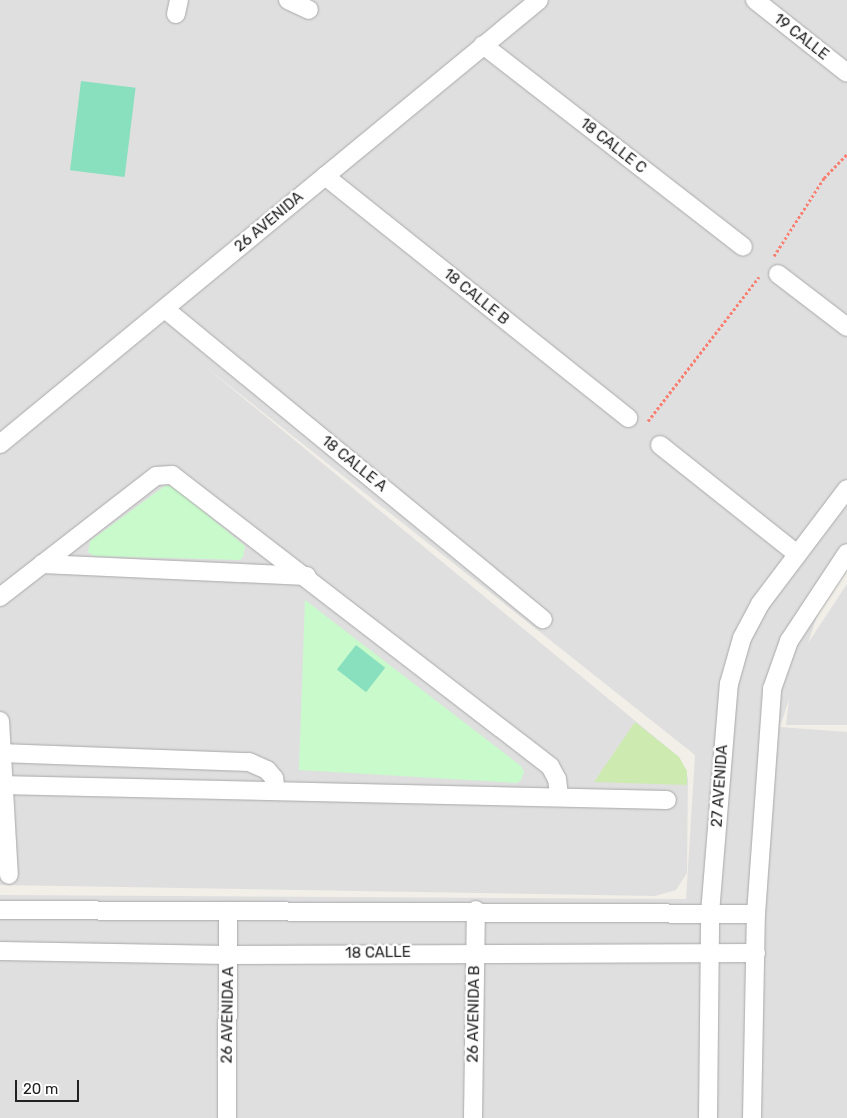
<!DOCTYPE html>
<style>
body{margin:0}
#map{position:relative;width:847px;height:1118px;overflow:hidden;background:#f2efe9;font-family:Rubik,sans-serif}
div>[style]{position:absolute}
.residential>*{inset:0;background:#e0dfdf}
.grass>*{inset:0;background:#cdebb0}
.park>*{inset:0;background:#c8facc}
.pitch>*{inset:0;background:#88e0be;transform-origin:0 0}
.path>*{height:3px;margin-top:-1.5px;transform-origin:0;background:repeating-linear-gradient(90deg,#fa8072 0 2.5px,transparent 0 5px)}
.roads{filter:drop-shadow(0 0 1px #a9a9a9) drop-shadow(0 0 1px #a9a9a9)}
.street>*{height:18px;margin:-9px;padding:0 9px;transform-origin:9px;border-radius:9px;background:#fff}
span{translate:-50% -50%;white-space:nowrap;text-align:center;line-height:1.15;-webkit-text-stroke:5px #fff;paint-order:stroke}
.street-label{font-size:15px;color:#222}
.scale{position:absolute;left:15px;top:1080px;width:64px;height:22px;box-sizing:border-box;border:2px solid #222;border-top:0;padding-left:6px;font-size:15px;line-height:18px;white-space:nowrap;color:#222;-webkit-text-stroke:4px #fff;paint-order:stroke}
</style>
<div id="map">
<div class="residential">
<div style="clip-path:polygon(0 0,847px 0,847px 568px,822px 601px,808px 643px,847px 584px,847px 725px,786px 725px,789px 699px,780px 727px,847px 732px,847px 1118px,0 1118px,0 895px,686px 899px,695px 755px,202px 364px,679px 757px,688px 778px,687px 873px,676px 890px,655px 896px,0 885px)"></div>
</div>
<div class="grass">
<div style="clip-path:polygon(635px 722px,679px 757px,687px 771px,687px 785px,594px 782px)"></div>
</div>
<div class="park">
<div style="clip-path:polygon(166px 485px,176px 489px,245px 546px,243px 557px,240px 560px,94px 556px,88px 552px,90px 541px)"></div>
<div style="clip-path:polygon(305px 600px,521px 766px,524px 772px,521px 780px,517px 783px,299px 770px)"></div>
</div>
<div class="pitch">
<div style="left:81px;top:81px;width:55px;height:90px;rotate:7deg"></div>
<div style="left:356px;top:645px;width:37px;height:31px;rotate:38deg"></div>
</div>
<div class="path">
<div style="left:774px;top:256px;width:93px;rotate:-57.3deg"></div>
<div style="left:824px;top:178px;width:33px;rotate:-46deg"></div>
<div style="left:648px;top:421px;width:182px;rotate:-52.4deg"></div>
</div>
<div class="roads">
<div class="street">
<div style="left:288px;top:0;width:23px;rotate:25deg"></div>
<div style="left:755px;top:0;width:117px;rotate:38.4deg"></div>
<div style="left:176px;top:14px;width:14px;rotate:-78deg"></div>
<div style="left:483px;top:45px;width:329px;rotate:37.8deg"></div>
<div style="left:325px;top:176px;width:388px;rotate:38.6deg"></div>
<div style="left:778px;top:274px;width:87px;rotate:37.5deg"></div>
<div style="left:165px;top:309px;width:489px;rotate:39.4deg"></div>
<div style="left:0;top:444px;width:698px;rotate:-39.48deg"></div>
<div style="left:660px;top:445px;width:175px;rotate:38.5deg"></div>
<div style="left:42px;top:564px;width:265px;rotate:2.6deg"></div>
<div style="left:0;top:597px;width:197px;rotate:-37.8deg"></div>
<div style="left:156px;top:476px;width:16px;rotate:-4deg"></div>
<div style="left:172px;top:475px;width:477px;rotate:37.6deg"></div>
<div style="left:550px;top:766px;width:15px;rotate:62deg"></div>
<div style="left:557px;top:779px;width:17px;rotate:83deg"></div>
<div style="left:0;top:721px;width:154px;rotate:86.7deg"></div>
<div style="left:0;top:753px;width:249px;rotate:2.1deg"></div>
<div style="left:249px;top:762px;width:20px;rotate:24deg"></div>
<div style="left:267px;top:770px;width:11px;rotate:49deg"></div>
<div style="left:274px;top:778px;width:13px;rotate:81deg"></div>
<div style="left:0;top:785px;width:667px;rotate:1.29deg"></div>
<div style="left:0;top:910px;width:756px;rotate:0.3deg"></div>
<div style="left:0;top:951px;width:228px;rotate:1deg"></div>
<div style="left:228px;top:955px;width:528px;rotate:-0.22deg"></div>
<div style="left:227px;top:1118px;width:205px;rotate:-89.7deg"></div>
<div style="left:473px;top:1118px;width:208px;rotate:-89.2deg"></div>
<div style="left:708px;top:1118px;width:205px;rotate:-89.4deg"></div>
<div style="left:710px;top:913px;width:230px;rotate:-85.3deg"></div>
<div style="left:729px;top:684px;width:48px;rotate:-74.2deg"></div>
<div style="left:742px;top:638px;width:38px;rotate:-62deg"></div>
<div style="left:760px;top:604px;width:144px;rotate:-52.9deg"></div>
<div style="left:752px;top:1118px;width:204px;rotate:-88.9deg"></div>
<div style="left:756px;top:914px;width:226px;rotate:-85.9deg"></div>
<div style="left:772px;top:689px;width:51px;rotate:-70.5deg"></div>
<div style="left:789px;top:641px;width:105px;rotate:-56.6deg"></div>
</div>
</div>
<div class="street-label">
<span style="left:801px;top:37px;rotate:38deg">19 CALLE</span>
<span style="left:613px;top:146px;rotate:38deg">18 CALLE C</span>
<span style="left:269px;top:222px;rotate:-40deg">26 AVENIDA</span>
<span style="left:476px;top:297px;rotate:39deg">18 CALLE B</span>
<span style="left:354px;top:464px;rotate:39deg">18 CALLE A</span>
<span style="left:720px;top:786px;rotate:-86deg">27 AVENIDA</span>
<span style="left:378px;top:953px;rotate:-1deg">18 CALLE</span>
<span style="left:474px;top:1014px;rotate:-89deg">26 AVENIDA B</span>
<span style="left:228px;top:1015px;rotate:-89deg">26 AVENIDA A</span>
</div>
<div class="scale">20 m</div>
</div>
